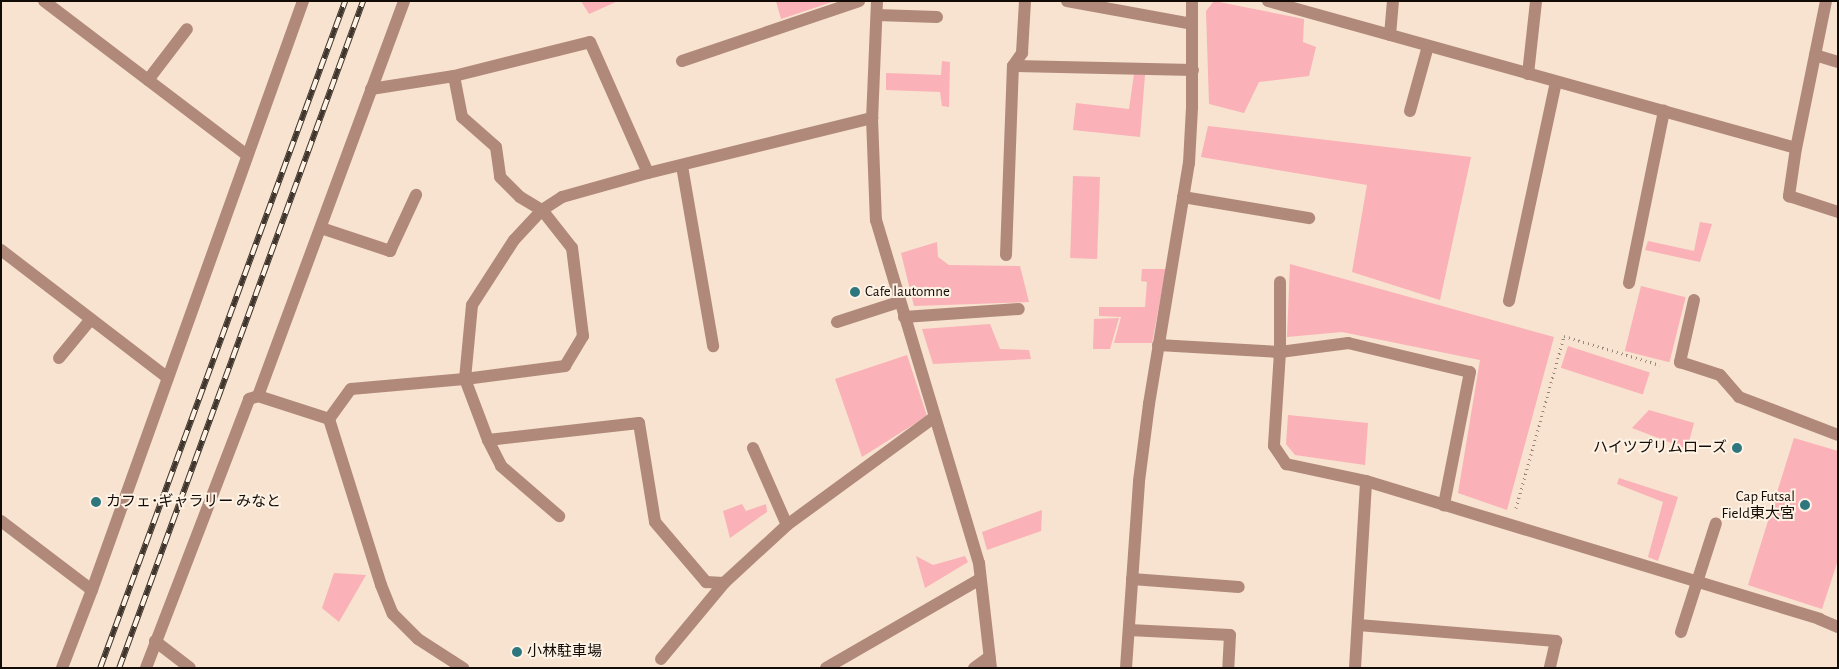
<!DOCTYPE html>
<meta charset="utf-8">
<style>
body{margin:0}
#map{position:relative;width:1839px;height:669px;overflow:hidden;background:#f7e3cf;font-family:"Alegreya Sans","Noto Sans JP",sans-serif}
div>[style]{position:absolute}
.green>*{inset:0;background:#fab1b7;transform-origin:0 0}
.path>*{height:3px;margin-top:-1.5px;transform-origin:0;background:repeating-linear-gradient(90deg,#968779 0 1px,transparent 0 5px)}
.minor>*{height:12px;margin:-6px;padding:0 6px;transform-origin:6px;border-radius:6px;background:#b0897b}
.rail>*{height:5.5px;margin-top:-2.75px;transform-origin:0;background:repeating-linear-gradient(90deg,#fef2e5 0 11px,#3f352c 0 22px);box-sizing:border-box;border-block:1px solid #3f352c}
.dots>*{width:14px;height:14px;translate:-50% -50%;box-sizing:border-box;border:2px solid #fef2e5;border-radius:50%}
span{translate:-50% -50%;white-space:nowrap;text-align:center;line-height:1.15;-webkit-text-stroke:4px #fef2e5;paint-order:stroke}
.poi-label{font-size:15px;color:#130c06}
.left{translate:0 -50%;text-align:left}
.right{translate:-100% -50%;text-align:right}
.frame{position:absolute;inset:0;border:2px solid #130c06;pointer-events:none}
</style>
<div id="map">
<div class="green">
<div style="clip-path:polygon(581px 1px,618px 1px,589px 14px)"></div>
<div style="clip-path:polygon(776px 1px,835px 1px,781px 19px)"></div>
<div style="clip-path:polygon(1214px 1px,1304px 19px,1303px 42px,1316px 47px,1309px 76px,1259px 82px,1244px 113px,1209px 104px,1206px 11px)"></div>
<div style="clip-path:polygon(942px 61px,950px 62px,949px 107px,942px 106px,940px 92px,886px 90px,886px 73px,941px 75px)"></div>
<div style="clip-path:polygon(1134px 74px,1145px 75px,1140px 137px,1073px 130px,1076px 103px,1129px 109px)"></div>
<div style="clip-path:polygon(1208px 126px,1471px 157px,1440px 300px,1352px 272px,1367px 185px,1201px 157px)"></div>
<div style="left:1073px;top:176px;width:27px;height:82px;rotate:2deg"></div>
<div style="clip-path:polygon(1700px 222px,1712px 224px,1700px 262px,1645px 250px,1648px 241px,1694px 251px)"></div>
<div style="clip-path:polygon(937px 242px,938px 257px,949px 265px,1020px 266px,1029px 302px,914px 306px,901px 253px)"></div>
<div style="clip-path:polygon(1290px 264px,1554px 337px,1507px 510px,1458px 493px,1480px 360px,1342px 332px,1287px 337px)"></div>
<div style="clip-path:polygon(1142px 269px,1166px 269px,1152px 343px,1114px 343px,1121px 317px,1099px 316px,1099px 307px,1145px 307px,1147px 282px,1141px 281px)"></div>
<div style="left:1641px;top:286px;width:46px;height:67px;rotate:14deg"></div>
<div style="clip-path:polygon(1119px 318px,1110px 349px,1093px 349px,1094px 319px)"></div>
<div style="clip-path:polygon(990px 324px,1000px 349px,1029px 350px,1031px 359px,933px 364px,922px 329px)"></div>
<div style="left:1568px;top:346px;width:86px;height:23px;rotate:18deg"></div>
<div style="clip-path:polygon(907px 355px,927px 416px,862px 457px,835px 379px)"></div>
<div style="clip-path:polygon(1649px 410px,1694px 423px,1687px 449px,1632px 428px)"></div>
<div style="clip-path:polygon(1288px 415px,1368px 423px,1365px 465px,1295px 455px,1286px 444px)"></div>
<div style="clip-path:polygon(1794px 438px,1838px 451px,1838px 560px,1822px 609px,1748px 585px)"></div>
<div style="clip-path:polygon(1619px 478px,1678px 497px,1658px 561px,1648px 557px,1663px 502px,1617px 484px)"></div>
<div style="clip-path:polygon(742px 504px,746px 511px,766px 504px,767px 512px,730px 538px,723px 511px)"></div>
<div style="clip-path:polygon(1042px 510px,1041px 531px,987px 550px,982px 532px)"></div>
<div style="clip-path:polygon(916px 556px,933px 565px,965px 556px,968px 562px,925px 588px)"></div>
<div style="clip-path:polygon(334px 573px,366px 575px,339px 622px,322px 608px)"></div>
</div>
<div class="path">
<div style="left:1516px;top:508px;width:179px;rotate:-74.4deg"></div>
<div style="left:1564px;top:336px;width:100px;rotate:16.8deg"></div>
</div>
<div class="minor">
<div style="left:44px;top:1px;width:255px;rotate:37.2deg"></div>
<div style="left:877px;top:1px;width:117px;rotate:92.4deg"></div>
<div style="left:872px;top:118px;width:102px;rotate:87.8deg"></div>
<div style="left:876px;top:220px;width:358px;rotate:73.3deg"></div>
<div style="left:979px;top:563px;width:106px;rotate:83.5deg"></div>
<div style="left:1067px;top:1px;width:127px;rotate:10.4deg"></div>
<div style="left:1268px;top:1px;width:548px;rotate:15.56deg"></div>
<div style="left:1826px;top:1px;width:150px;rotate:101.5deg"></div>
<div style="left:1796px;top:148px;width:49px;rotate:98.3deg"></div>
<div style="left:1789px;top:196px;width:52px;rotate:18.1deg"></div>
<div style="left:877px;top:15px;width:60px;rotate:1.9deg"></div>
<div style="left:1390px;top:35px;width:34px;rotate:-85deg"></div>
<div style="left:1815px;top:55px;width:24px;rotate:17deg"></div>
<div style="left:682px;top:61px;width:187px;rotate:-18.7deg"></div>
<div style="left:1013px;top:66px;width:180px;rotate:1.3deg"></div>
<div style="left:1528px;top:74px;width:73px;rotate:-83.7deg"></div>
<div style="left:454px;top:76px;width:42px;rotate:79deg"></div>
<div style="left:462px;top:117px;width:45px;rotate:41.4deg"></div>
<div style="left:496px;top:147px;width:30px;rotate:82deg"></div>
<div style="left:500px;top:177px;width:28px;rotate:45deg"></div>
<div style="left:520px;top:197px;width:26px;rotate:31deg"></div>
<div style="left:542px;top:210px;width:41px;rotate:133deg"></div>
<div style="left:514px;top:240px;width:77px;rotate:122.9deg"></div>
<div style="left:472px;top:305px;width:74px;rotate:95.4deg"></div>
<div style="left:465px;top:379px;width:65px;rotate:69.3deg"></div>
<div style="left:488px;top:440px;width:152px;rotate:-6.4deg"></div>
<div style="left:639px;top:423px;width:100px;rotate:80.8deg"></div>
<div style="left:655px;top:522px;width:79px;rotate:49.6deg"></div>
<div style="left:706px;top:582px;width:18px;rotate:3deg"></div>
<div style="left:724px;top:583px;width:86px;rotate:-42.6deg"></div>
<div style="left:787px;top:525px;width:181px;rotate:-36.2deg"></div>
<div style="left:148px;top:80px;width:64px;rotate:-52.6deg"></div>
<div style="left:371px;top:89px;width:84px;rotate:-8.9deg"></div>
<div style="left:454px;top:76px;width:140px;rotate:-14deg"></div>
<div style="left:590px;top:42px;width:143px;rotate:66.1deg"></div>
<div style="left:1410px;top:111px;width:67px;rotate:-74.5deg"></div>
<div style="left:682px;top:166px;width:183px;rotate:80.2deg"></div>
<div style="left:1183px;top:197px;width:128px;rotate:9.5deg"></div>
<div style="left:321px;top:228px;width:73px;rotate:18.4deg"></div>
<div style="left:390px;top:251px;width:62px;rotate:-65.1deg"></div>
<div style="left:1px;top:250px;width:210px;rotate:37.5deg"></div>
<div style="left:1006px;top:255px;width:189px;rotate:-87.9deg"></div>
<div style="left:1013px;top:66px;width:16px;rotate:-55deg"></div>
<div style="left:1022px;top:53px;width:52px;rotate:-86.7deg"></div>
<div style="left:1280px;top:282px;width:70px;rotate:90deg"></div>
<div style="left:1280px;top:352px;width:69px;rotate:-7.5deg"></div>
<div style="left:1348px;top:343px;width:125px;rotate:13.4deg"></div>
<div style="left:1470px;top:372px;width:136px;rotate:101.1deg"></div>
<div style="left:1629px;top:283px;width:176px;rotate:-78.5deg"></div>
<div style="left:1694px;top:300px;width:64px;rotate:102.7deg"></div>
<div style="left:1680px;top:362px;width:42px;rotate:18deg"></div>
<div style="left:1720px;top:375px;width:29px;rotate:49deg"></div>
<div style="left:1739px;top:397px;width:106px;rotate:21deg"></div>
<div style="left:1509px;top:301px;width:224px;rotate:-77.9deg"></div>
<div style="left:904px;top:317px;width:115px;rotate:-4deg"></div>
<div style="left:837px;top:322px;width:65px;rotate:-17.9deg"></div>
<div style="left:1158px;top:345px;width:122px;rotate:3.3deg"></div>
<div style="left:1280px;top:352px;width:94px;rotate:93.7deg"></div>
<div style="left:1274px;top:446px;width:22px;rotate:56deg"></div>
<div style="left:1286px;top:464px;width:82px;rotate:12deg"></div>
<div style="left:1366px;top:481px;width:474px;rotate:16.9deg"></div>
<div style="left:1819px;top:619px;width:21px;rotate:23deg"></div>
<div style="left:59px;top:358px;width:50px;rotate:-50.6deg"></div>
<div style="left:258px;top:396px;width:421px;rotate:-69.7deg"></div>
<div style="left:329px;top:419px;width:37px;rotate:-54deg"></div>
<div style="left:351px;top:389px;width:114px;rotate:-5deg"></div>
<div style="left:465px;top:379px;width:101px;rotate:-7.4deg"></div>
<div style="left:565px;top:366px;width:35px;rotate:-59deg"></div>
<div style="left:583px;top:336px;width:89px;rotate:-97.1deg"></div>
<div style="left:572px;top:248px;width:48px;rotate:-128.3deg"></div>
<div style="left:542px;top:210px;width:24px;rotate:-33deg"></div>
<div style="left:562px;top:197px;width:89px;rotate:-15.6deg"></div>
<div style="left:648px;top:173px;width:231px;rotate:-13.8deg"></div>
<div style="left:329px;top:419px;width:174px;rotate:72.6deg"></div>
<div style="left:381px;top:585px;width:31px;rotate:68deg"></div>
<div style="left:393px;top:614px;width:35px;rotate:45deg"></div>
<div style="left:418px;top:639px;width:54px;rotate:32.8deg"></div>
<div style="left:488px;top:440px;width:29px;rotate:63deg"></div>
<div style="left:501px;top:466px;width:77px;rotate:40.8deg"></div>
<div style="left:753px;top:448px;width:84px;rotate:66.2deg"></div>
<div style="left:1px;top:521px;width:114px;rotate:37.2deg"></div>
<div style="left:1132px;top:579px;width:107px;rotate:4.3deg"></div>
<div style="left:1358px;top:625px;width:199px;rotate:4.6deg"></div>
<div style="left:1556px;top:641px;width:28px;rotate:103deg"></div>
<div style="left:1129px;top:630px;width:101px;rotate:2.8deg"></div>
<div style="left:1230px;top:635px;width:33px;rotate:93deg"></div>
<div style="left:1681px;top:632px;width:114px;rotate:-72.2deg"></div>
<div style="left:155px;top:641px;width:44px;rotate:37.6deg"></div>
<div style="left:661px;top:659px;width:99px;rotate:-50.3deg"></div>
<div style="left:62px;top:668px;width:84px;rotate:-69deg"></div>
<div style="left:92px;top:590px;width:626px;rotate:-70.29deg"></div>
<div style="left:146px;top:668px;width:288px;rotate:-69deg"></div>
<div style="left:249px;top:399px;width:9px;rotate:-18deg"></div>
<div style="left:258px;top:396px;width:75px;rotate:17.9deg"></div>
<div style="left:826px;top:668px;width:178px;rotate:-30deg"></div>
<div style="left:974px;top:668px;width:19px;rotate:-36deg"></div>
<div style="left:1126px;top:668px;width:187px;rotate:-86deg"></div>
<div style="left:1139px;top:481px;width:78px;rotate:-82.6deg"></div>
<div style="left:1149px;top:404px;width:244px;rotate:-80.6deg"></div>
<div style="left:1189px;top:163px;width:55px;rotate:-86.9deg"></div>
<div style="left:1192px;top:108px;width:107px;rotate:-90deg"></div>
<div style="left:1355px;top:668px;width:187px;rotate:-86.6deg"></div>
</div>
<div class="rail">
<div style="left:100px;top:668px;width:711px;rotate:-69.83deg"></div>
<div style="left:119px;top:668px;width:710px;rotate:-69.91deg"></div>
</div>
<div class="dots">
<div style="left:855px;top:292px;background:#2f777f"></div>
<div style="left:1737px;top:448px;background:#2f777f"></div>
<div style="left:96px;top:502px;background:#2f777f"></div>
<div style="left:1805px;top:505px;background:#2f777f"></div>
<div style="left:517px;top:652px;background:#2f777f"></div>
</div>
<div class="poi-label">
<span class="left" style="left:865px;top:292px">Cafe lautomne</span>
<span class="right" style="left:1727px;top:448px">ハイツプリムローズ</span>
<span class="right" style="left:1795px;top:505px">Cap Futsal<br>Field東大宮</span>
<span class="left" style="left:106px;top:502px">カフェ･ギャラリー みなと</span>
<span class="left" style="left:527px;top:652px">小林駐車場</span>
</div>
<div class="frame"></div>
</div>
